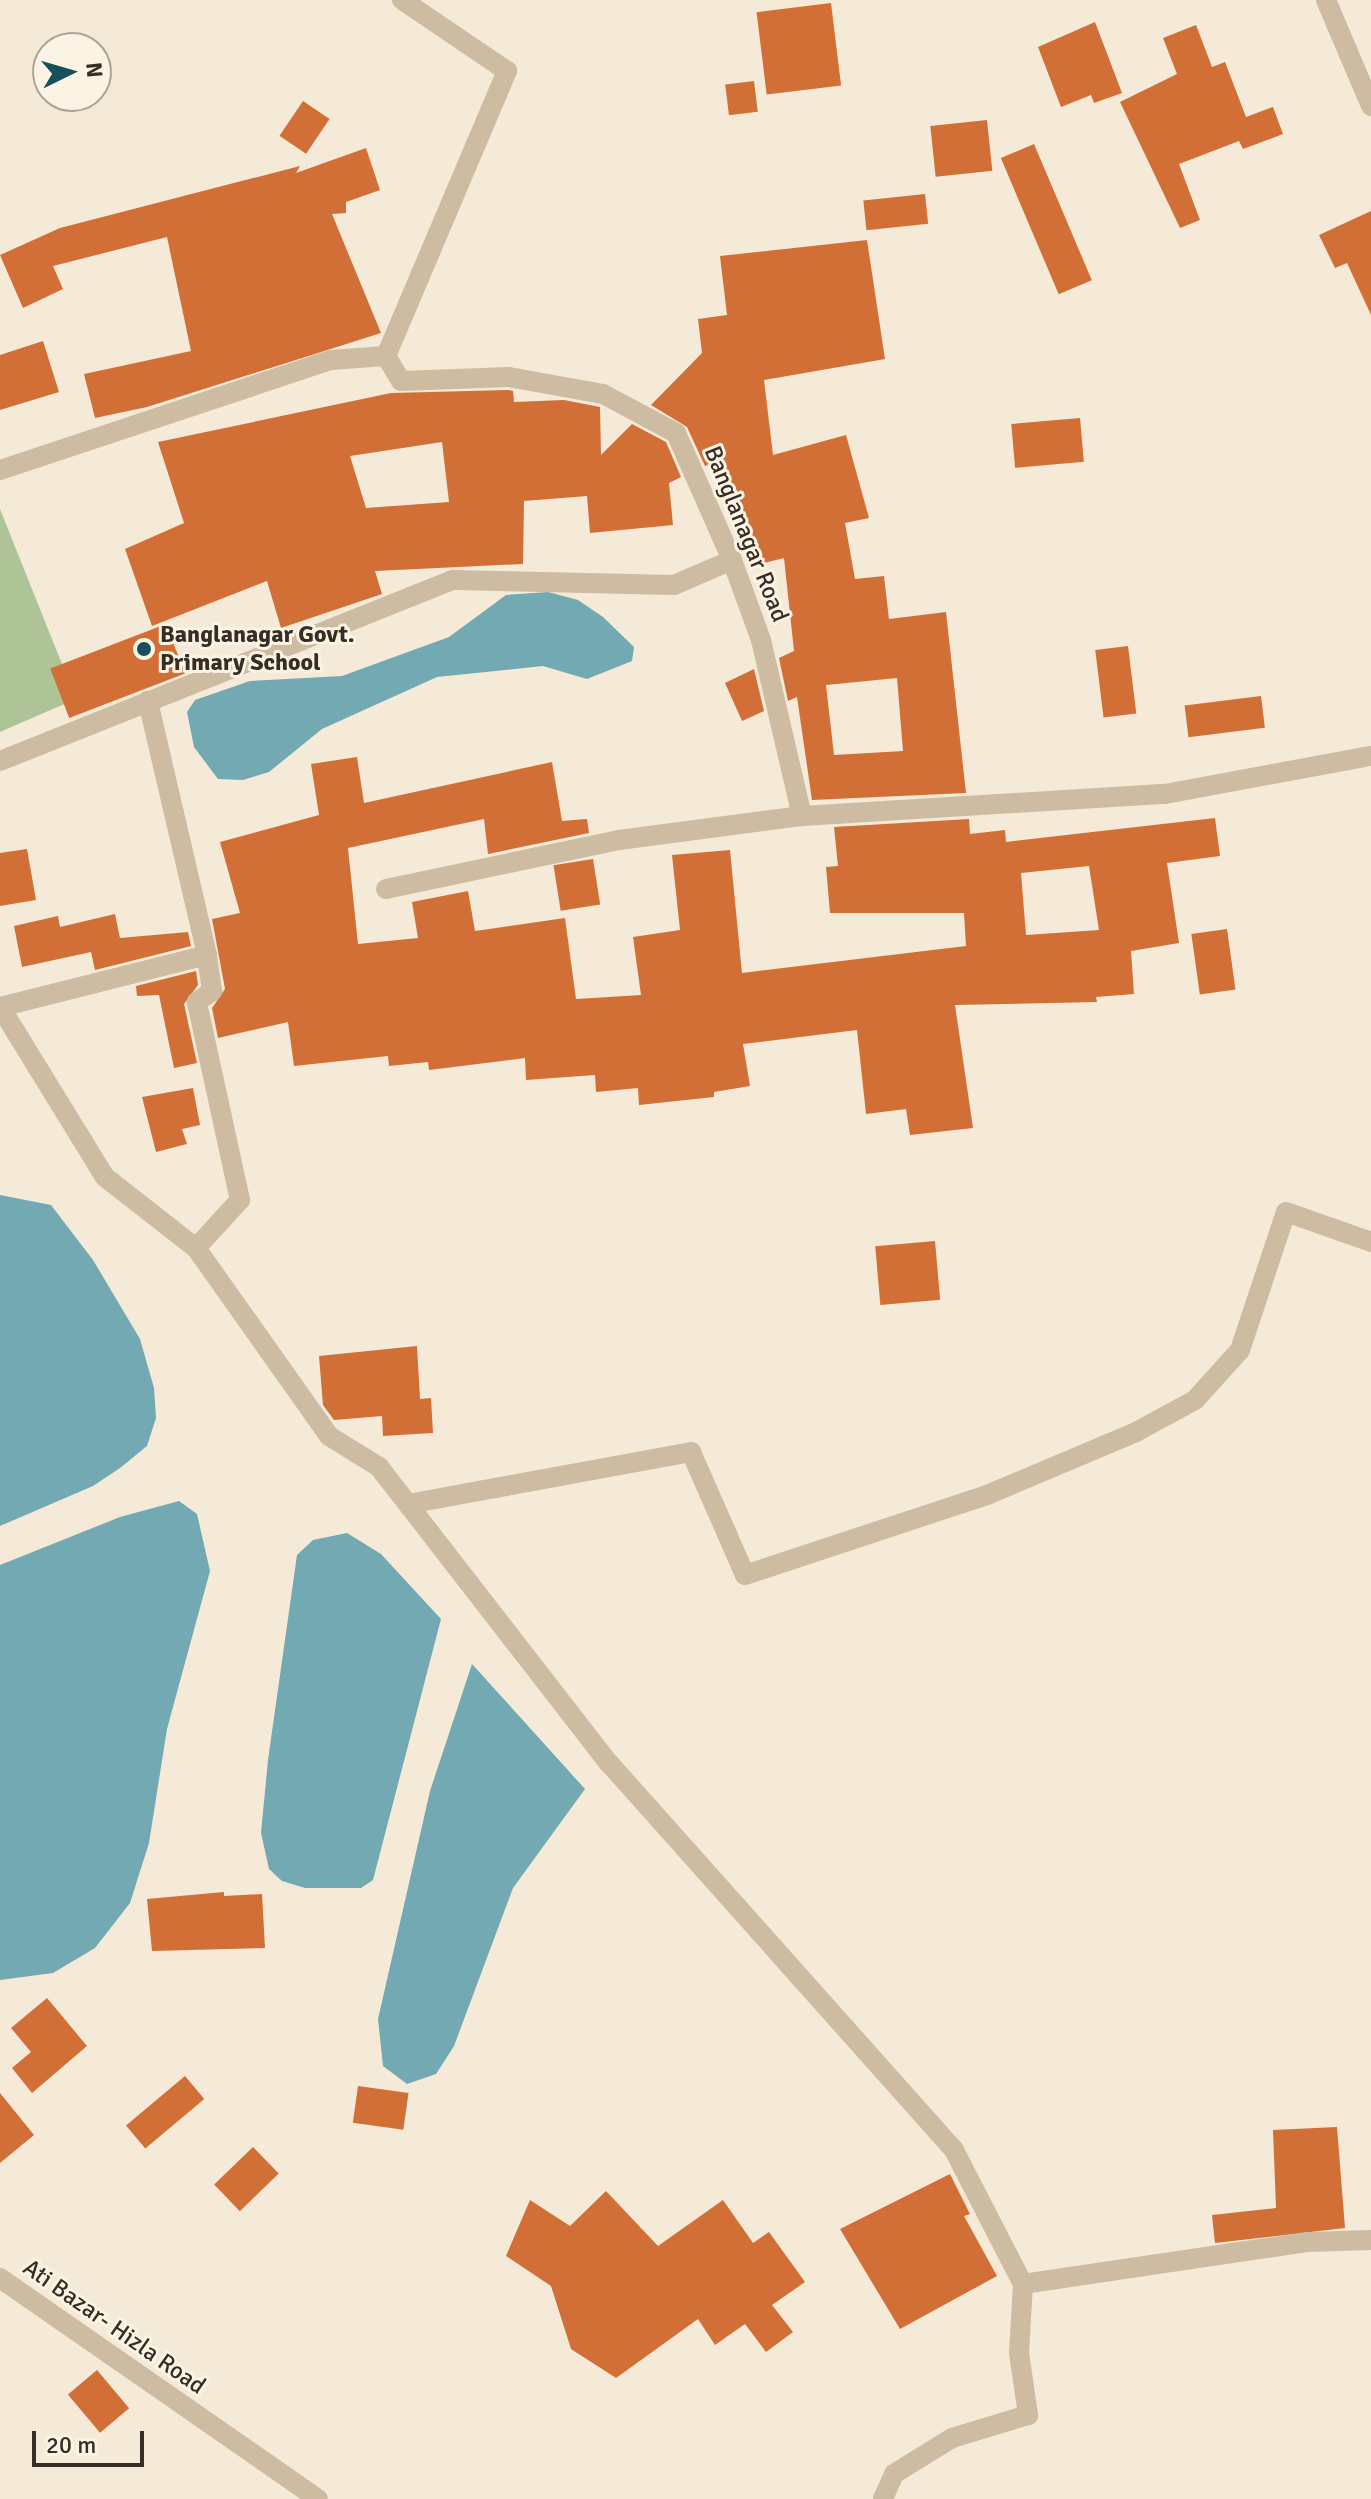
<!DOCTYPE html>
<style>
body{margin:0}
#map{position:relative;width:1371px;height:2499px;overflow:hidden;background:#f4ead7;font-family:Signika,sans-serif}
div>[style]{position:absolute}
.green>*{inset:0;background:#afc496}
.water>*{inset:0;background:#73a9b3}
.building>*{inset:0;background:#d26f37;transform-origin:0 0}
.minor>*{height:20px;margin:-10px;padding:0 10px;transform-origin:10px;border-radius:10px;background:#cdbba2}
.dots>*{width:22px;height:22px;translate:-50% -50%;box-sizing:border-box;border:4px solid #fbf3e4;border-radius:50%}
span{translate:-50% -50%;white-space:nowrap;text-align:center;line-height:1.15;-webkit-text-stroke:6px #fbf3e4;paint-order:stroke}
.street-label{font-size:24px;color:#372d25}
.poi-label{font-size:24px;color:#372d25;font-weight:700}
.left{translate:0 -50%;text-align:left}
.north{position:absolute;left:32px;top:32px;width:80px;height:80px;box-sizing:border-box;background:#fbf3e4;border:2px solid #ada498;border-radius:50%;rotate:85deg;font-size:22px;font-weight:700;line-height:32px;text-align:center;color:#372d25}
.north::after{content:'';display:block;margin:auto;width:28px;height:36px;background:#174f5c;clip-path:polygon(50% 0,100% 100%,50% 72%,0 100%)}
.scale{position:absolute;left:32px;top:2431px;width:112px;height:36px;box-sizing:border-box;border:4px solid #372d25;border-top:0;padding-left:10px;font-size:24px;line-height:28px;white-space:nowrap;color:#372d25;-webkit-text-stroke:6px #fbf3e4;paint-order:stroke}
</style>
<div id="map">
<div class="green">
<div style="clip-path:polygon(0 509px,76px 699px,0 732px)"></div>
</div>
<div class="water">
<div style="clip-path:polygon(548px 592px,578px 600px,603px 617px,634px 647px,632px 661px,587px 679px,543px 666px,437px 677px,322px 729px,269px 772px,243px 780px,218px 779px,194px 747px,187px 712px,195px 700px,250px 681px,342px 676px,449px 637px,506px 595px)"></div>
<div style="clip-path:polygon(0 1195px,51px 1205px,93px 1260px,140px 1339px,154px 1388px,156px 1418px,147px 1446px,120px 1468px,93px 1486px,0 1526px)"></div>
<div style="clip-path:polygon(179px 1501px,197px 1514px,210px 1571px,167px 1729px,149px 1843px,130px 1903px,95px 1948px,53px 1973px,0 1980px,0 1565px,120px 1517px)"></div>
<div style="clip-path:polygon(347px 1533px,381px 1554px,441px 1619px,373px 1880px,361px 1888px,305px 1888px,282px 1881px,269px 1869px,261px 1833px,268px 1760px,297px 1555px,313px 1540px)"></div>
<div style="clip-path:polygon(472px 1664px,585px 1789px,513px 1888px,454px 2046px,436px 2074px,407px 2084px,383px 2066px,378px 2019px,430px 1791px)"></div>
</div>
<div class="building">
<div style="left:831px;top:3px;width:83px;height:75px;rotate:83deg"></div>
<div style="clip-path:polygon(1095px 22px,1122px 93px,1094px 103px,1091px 95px,1061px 107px,1038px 47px)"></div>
<div style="clip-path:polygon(1196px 25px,1212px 67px,1225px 62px,1246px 117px,1273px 107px,1283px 134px,1243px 149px,1239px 141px,1179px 164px,1200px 220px,1180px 228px,1120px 102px,1177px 74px,1163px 38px)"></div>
<div style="left:754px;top:81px;width:31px;height:29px;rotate:83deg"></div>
<div style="left:303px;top:101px;width:32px;height:42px;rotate:34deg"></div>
<div style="left:987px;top:120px;width:51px;height:57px;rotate:84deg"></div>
<div style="left:1034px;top:144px;width:148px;height:36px;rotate:67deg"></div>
<div style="clip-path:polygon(366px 148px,380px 190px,346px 202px,346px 213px,332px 214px,381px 333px,147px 407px,95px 418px,84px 374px,191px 351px,167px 237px,53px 266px,63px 289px,23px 308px,0 255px,60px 228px,300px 166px,296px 173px)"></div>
<div style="left:925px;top:194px;width:30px;height:62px;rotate:84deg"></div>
<div style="clip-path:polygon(1371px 211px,1371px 315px,1347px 263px,1335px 268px,1319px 235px)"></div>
<div style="clip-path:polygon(evenodd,867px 240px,885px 359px,764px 380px,773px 455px,846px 435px,869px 518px,845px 523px,855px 579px,884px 576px,889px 619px,946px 612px,966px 793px,812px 800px,797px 697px,788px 701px,779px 658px,794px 651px,784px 558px,764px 563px,719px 459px,705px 466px,687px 427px,651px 405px,702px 353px,698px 319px,727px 315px,720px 256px,867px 240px,897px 678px,903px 751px,834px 755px,826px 685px,897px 678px)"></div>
<div style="clip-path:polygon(43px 341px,59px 392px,0 410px,0 355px)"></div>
<div style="clip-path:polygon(evenodd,508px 390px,513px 391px,514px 402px,564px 400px,600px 407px,601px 455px,632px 424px,666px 442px,681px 477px,669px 483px,673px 525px,590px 533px,587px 496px,524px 501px,523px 564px,375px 571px,382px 594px,281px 628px,267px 581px,152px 626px,125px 549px,184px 523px,158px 442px,391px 393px,508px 390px,442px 442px,449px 502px,366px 508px,350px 456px,442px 442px)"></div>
<div style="left:1080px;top:418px;width:44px;height:69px;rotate:85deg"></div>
<div style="left:166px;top:624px;width:53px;height:124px;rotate:69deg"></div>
<div style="left:1128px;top:646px;width:68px;height:33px;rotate:83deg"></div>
<div style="clip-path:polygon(754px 669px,764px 711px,742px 721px,725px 683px)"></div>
<div style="left:1261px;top:696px;width:32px;height:77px;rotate:83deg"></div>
<div style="clip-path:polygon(evenodd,357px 757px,364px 803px,552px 762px,562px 821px,587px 819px,589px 833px,488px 854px,484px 819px,348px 848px,358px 944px,418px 938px,412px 902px,468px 891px,475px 931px,565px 918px,576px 999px,641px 995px,633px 937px,680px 930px,672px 855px,730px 850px,742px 973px,966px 946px,964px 913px,830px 913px,826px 867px,838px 866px,834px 827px,969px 819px,970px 834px,1005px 830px,1006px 842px,1215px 818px,1220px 856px,1167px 863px,1179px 943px,1131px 951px,1134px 994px,1096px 997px,1097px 1002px,955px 1005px,973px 1128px,910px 1135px,906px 1109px,866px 1114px,857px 1030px,743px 1044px,750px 1086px,714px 1092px,714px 1097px,639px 1105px,638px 1088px,596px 1092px,595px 1075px,526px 1080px,525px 1058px,429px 1070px,428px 1062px,389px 1066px,388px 1056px,294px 1066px,288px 1022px,218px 1038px,212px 1008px,225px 989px,212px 919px,240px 913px,220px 842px,319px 815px,311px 764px,357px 757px,1089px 866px,1099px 930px,1026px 935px,1021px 873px,1089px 866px)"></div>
<div style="clip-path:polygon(27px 849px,36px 900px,0 906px,0 853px)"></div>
<div style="left:593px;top:859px;width:46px;height:40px;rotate:81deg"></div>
<div style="clip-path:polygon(115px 914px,120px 938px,188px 932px,191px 946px,95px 970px,91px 952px,22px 967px,14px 926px,58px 916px,60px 927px)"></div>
<div style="left:1227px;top:929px;width:61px;height:36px;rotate:82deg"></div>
<div style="clip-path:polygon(196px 971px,198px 985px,184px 1004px,197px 1063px,174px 1068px,159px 995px,137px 996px,136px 986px)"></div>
<div style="clip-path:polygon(193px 1088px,200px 1125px,182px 1129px,187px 1144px,156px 1152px,142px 1097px)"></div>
<div style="left:935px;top:1241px;width:59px;height:60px;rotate:85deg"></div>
<div style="clip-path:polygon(417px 1346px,420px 1399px,431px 1398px,433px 1433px,383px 1436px,382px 1416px,334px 1420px,323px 1405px,319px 1356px)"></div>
<div style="clip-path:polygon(224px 1892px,224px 1896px,262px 1894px,265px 1948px,152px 1951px,147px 1899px)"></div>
<div style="clip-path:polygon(47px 1998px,87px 2046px,32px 2093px,12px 2068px,31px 2052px,11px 2028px)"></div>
<div style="left:185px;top:2076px;width:30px;height:77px;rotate:50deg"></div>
<div style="left:358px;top:2086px;width:51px;height:37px;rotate:8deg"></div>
<div style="clip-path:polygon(0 2093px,34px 2135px,0 2163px)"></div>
<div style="clip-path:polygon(1337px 2127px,1345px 2228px,1215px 2243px,1212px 2215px,1276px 2208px,1273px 2130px)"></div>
<div style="left:253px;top:2147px;width:37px;height:54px;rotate:46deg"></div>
<div style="clip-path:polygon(950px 2174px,970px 2214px,964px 2216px,997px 2276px,900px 2329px,840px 2229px)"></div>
<div style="clip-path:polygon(606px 2191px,658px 2246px,723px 2200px,753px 2243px,769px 2232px,805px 2282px,772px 2305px,793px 2332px,766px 2352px,745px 2324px,715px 2345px,698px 2319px,616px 2378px,571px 2349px,551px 2286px,506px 2256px,530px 2200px,570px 2226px)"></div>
<div style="left:97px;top:2370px;width:50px;height:38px;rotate:50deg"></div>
</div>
<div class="minor">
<div style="left:1326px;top:0;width:115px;rotate:67deg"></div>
<div style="left:386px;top:356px;width:310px;rotate:-67deg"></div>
<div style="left:507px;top:71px;width:127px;rotate:-145.9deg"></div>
<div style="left:0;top:470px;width:349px;rotate:-18.4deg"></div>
<div style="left:331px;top:360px;width:55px;rotate:-4.2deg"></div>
<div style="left:386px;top:356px;width:29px;rotate:59deg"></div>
<div style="left:401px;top:381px;width:108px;rotate:-2.1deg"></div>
<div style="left:509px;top:377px;width:96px;rotate:10.3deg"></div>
<div style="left:603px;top:394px;width:83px;rotate:28.1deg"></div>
<div style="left:676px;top:433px;width:139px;rotate:66.2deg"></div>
<div style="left:732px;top:560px;width:85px;rotate:70.1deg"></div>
<div style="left:761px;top:640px;width:181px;rotate:76.9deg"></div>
<div style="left:802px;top:816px;width:364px;rotate:-3.5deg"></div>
<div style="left:1165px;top:794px;width:209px;rotate:-10.5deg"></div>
<div style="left:0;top:761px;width:488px;rotate:-21.8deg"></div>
<div style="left:453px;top:580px;width:221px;rotate:1.3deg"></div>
<div style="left:674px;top:585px;width:63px;rotate:-23.3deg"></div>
<div style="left:386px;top:889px;width:238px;rotate:-11.9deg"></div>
<div style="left:619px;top:840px;width:185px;rotate:-7.5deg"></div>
<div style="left:0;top:1007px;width:213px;rotate:-14.1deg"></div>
<div style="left:207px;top:955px;width:261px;rotate:-103.1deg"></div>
<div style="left:1px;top:1008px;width:198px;rotate:58.4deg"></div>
<div style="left:105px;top:1177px;width:115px;rotate:38deg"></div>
<div style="left:196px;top:1248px;width:230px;rotate:54.7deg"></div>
<div style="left:329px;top:1436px;width:59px;rotate:31.8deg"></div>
<div style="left:379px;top:1467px;width:375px;rotate:52.2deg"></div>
<div style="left:609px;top:1763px;width:518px;rotate:48.28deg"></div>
<div style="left:954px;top:2150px;width:151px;rotate:62.8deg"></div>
<div style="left:1023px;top:2284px;width:69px;rotate:93.3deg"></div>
<div style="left:1019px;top:2353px;width:63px;rotate:81.7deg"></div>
<div style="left:1028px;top:2415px;width:79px;rotate:163.2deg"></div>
<div style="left:952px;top:2438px;width:68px;rotate:148.2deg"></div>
<div style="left:894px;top:2474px;width:27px;rotate:114deg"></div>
<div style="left:196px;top:1248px;width:65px;rotate:-47.5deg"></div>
<div style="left:240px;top:1200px;width:203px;rotate:-102.3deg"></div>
<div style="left:197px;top:1002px;width:19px;rotate:-36deg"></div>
<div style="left:212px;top:991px;width:36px;rotate:-98deg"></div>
<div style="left:408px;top:1504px;width:288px;rotate:-10.4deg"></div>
<div style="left:691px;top:1452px;width:134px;rotate:66.3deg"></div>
<div style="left:745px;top:1575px;width:255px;rotate:-18.3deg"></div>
<div style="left:987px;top:1495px;width:162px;rotate:-22.9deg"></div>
<div style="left:1136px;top:1432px;width:67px;rotate:-28.5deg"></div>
<div style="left:1195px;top:1400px;width:67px;rotate:-48deg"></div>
<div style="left:1240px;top:1350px;width:145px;rotate:-71.6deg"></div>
<div style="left:1286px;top:1212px;width:90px;rotate:19.4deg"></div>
<div style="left:0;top:2278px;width:387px;rotate:34.8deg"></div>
<div style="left:1023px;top:2284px;width:288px;rotate:-8.4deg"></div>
<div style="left:1308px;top:2242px;width:63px;rotate:-1.8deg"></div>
</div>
<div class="dots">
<div style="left:144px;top:649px;background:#174f5c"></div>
</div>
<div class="street-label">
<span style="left:746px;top:534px;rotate:68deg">Banglanagar Road</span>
<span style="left:114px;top:2327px;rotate:35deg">Ati Bazar- Hizla Road</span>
</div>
<div class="poi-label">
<span class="left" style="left:160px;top:649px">Banglanagar Govt.<br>Primary School</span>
</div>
<div class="north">N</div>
<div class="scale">20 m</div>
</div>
